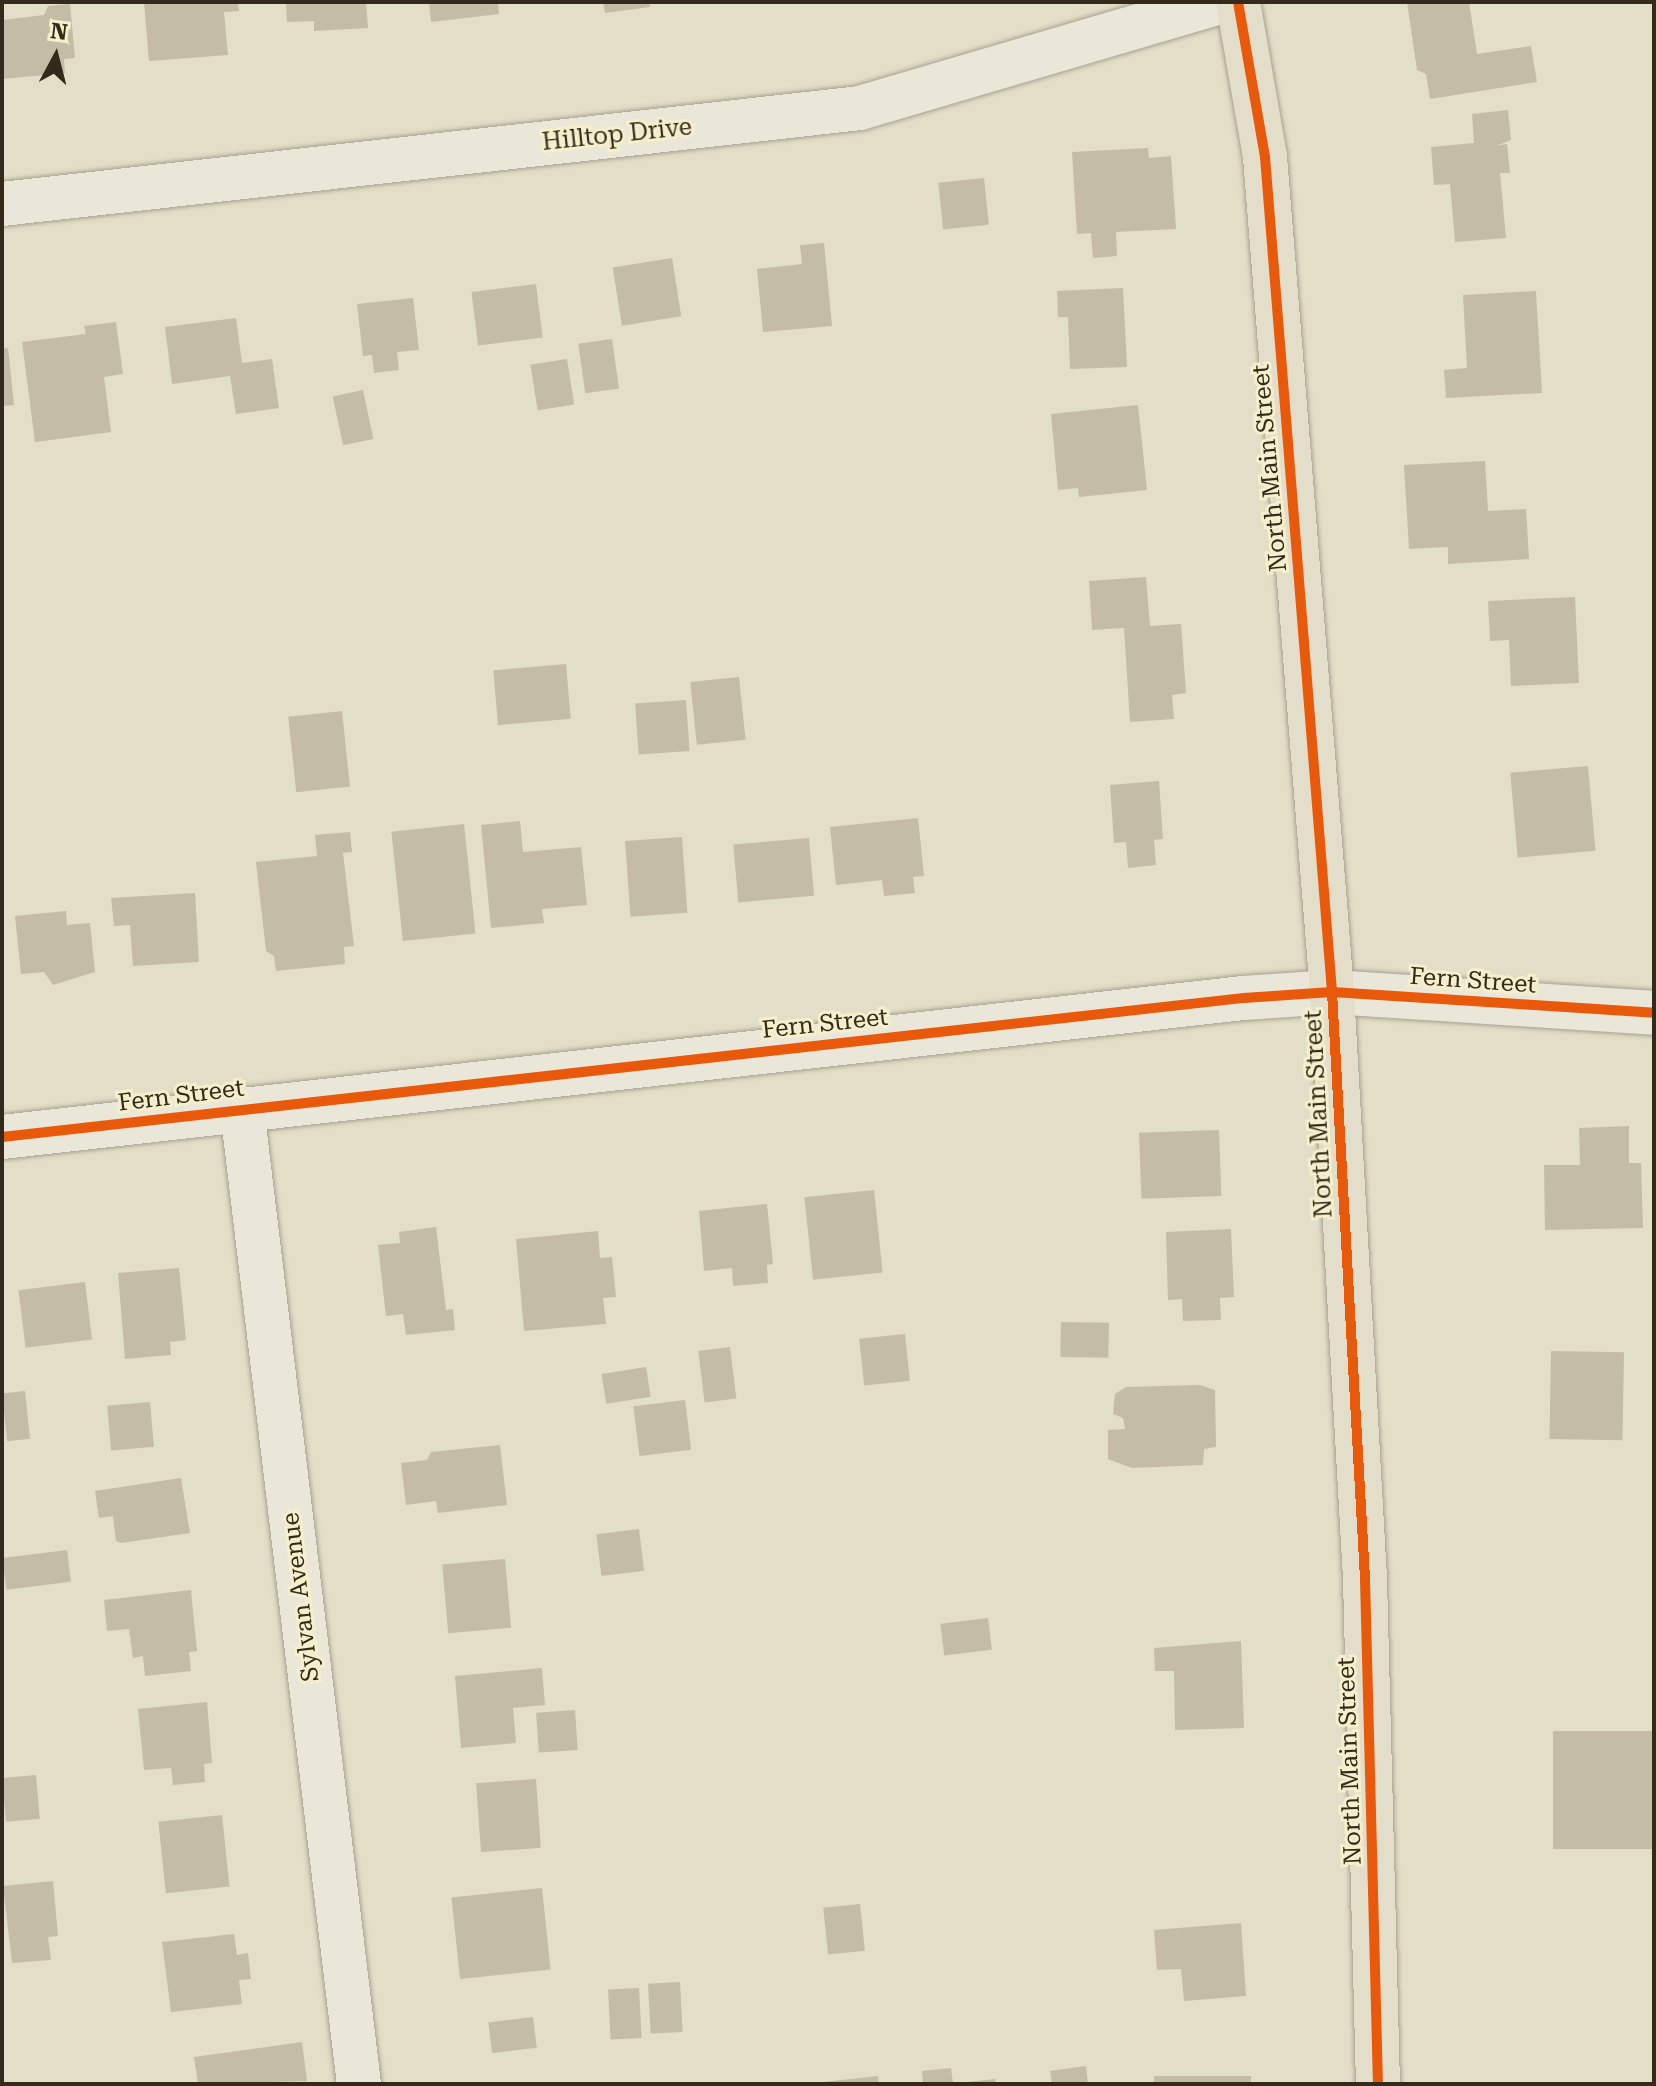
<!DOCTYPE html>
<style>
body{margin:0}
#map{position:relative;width:1656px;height:2086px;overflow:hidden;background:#e2dec7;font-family:"Roboto Serif",serif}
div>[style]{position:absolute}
.building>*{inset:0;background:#c5bca8;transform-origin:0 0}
.roads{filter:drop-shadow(0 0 2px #a6a291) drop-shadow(0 0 2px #a6a291)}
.street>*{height:44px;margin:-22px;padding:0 22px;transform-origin:22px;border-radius:22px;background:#eae7d9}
.secondary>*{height:44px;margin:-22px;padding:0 22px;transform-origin:22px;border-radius:22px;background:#eae7d9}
.primary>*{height:44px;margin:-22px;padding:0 22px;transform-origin:22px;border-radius:22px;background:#e2deca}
.cycleway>*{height:10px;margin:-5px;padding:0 5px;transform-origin:5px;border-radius:5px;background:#e8590c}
span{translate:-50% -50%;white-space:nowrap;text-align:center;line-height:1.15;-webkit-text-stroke:6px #f5efcc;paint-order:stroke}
.street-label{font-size:24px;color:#332a1b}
.frame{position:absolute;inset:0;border:4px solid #332a1b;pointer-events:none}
.north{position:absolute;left:16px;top:16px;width:80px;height:80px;-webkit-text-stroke:6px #f5efcc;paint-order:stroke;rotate:7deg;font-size:22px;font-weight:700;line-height:32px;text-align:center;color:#332a1b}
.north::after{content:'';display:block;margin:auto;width:28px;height:36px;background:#332a1b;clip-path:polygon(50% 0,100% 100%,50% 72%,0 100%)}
</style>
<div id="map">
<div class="building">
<div style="clip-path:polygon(144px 2px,238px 2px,239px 11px,224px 12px,228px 55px,149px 61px)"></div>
<div style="clip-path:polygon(286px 2px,366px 2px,368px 28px,314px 31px,314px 21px,287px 22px)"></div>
<div style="clip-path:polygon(429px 2px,498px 2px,499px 14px,431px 22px)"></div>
<div style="clip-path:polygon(603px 2px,649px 2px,650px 7px,605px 13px)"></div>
<div style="clip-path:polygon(1407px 2px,1469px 2px,1477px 54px,1531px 46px,1537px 82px,1430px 99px,1426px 74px,1417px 70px)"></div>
<div style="clip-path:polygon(70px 4px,75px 58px,64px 59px,65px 73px,2px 79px,2px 20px,44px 15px,48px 6px)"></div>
<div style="clip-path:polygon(1508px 110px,1511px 140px,1496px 146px,1507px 144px,1510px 173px,1500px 173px,1506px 238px,1455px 242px,1450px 184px,1434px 185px,1431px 147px,1474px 143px,1472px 114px)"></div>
<div style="clip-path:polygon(1148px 148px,1149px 158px,1171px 156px,1176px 229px,1116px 232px,1117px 256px,1093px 258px,1091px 233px,1077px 234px,1072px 152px)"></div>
<div style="left:984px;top:178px;width:47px;height:46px;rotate:84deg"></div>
<div style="clip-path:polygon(824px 243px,832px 326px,763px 332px,757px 269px,802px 264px,800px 245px)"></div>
<div style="left:672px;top:258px;width:59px;height:60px;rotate:81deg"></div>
<div style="left:536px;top:284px;width:54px;height:65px;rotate:83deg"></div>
<div style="clip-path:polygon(1123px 288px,1127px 367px,1070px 369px,1068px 317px,1058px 317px,1057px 291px)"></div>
<div style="clip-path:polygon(1536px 291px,1542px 393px,1446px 398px,1444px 370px,1467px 368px,1463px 295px)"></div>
<div style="clip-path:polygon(413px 298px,419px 350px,397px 352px,399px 370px,374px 373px,372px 355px,363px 356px,357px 304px)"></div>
<div style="clip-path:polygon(236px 318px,242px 363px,272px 359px,279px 408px,236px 414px,230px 376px,172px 384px,165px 327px)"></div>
<div style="clip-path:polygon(116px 322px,123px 374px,104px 377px,111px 432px,35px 442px,22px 342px,86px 334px,84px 326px)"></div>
<div style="left:612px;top:339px;width:50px;height:34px;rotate:82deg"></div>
<div style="clip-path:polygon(8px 348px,14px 405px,2px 406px,2px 349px)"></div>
<div style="left:567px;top:359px;width:46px;height:37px;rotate:81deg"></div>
<div style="left:363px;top:390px;width:50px;height:31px;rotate:78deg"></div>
<div style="clip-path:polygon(1138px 405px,1147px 490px,1079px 497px,1078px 488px,1058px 490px,1051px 414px)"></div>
<div style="clip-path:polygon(1485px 461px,1488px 511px,1526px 509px,1529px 559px,1448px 564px,1448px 547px,1409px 549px,1404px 465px)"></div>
<div style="clip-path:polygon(1146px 577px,1150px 626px,1181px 624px,1186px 693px,1172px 695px,1174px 719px,1130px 722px,1124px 628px,1092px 630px,1089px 581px)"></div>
<div style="clip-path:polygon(1575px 597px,1579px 683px,1511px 686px,1509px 640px,1490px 641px,1488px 601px)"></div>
<div style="left:566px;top:664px;width:55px;height:73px;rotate:85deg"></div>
<div style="left:739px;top:677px;width:63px;height:49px;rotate:84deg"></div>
<div style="left:686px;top:700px;width:51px;height:51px;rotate:86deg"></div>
<div style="left:342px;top:711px;width:76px;height:54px;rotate:84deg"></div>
<div style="left:1588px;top:766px;width:85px;height:78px;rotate:85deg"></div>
<div style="clip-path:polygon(1159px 781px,1163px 839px,1154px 840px,1156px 865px,1128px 868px,1126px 842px,1114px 843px,1110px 785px)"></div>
<div style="clip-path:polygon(918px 818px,924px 876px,913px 877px,915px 893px,884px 896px,882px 880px,836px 885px,830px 827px)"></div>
<div style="clip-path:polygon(520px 821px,523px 852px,581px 847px,587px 905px,542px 909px,544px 923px,491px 928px,481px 825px)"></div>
<div style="left:464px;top:824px;width:110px;height:73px;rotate:84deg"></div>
<div style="clip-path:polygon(350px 832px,352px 852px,343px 853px,354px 946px,344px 947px,345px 964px,276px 971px,274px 956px,266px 951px,256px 862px,317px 856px,315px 835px)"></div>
<div style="left:682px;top:837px;width:76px;height:57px;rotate:86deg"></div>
<div style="left:809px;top:838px;width:58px;height:76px;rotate:85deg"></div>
<div style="clip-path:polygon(195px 893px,199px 962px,133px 966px,130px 925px,114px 926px,111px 898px)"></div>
<div style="clip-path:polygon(66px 911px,67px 925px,90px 923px,95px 972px,53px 985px,44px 972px,21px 974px,15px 916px)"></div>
<div style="clip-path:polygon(1629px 1126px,1629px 1163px,1641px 1163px,1643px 1228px,1545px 1230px,1544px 1165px,1580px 1165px,1579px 1128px)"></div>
<div style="left:1219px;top:1130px;width:66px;height:80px;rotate:88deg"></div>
<div style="left:874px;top:1190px;width:83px;height:70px;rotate:84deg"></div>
<div style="clip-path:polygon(767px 1204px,773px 1264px,767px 1265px,768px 1283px,733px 1286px,732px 1268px,704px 1271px,699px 1211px)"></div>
<div style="clip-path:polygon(436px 1227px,446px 1310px,453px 1309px,455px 1330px,406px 1335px,403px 1314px,386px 1316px,378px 1245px,400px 1243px,399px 1232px)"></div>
<div style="clip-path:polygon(1231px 1229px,1234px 1297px,1220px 1298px,1221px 1320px,1183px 1321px,1182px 1299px,1168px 1300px,1166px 1232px)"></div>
<div style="clip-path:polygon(598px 1231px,600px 1258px,612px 1257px,616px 1297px,603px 1298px,606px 1324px,524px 1331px,516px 1239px)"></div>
<div style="clip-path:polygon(179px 1268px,186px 1340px,170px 1342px,171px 1355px,125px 1359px,118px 1273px)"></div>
<div style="left:85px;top:1282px;width:58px;height:67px;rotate:83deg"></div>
<div style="left:1061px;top:1322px;width:48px;height:35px;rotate:1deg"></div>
<div style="left:905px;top:1334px;width:47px;height:46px;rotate:84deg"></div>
<div style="left:730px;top:1347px;width:52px;height:32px;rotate:83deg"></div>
<div style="left:1551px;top:1351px;width:73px;height:88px;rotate:1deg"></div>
<div style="left:646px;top:1367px;width:30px;height:45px;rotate:81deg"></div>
<div style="clip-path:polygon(1200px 1385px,1215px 1390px,1216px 1447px,1204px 1449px,1203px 1465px,1132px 1468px,1108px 1459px,1108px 1430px,1125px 1429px,1123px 1418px,1113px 1414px,1115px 1394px,1126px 1387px)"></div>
<div style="left:25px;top:1391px;width:48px;height:23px;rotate:84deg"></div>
<div style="left:685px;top:1400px;width:50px;height:52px;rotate:83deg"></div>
<div style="left:150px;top:1402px;width:45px;height:43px;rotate:85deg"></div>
<div style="clip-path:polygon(500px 1445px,507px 1505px,438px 1513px,436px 1501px,406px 1505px,401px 1463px,427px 1460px,431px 1452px)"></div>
<div style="clip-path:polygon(181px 1478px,190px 1533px,121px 1543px,116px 1541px,113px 1516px,99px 1518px,95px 1491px)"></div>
<div style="left:639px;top:1529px;width:42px;height:43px;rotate:83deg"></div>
<div style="left:67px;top:1550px;width:32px;height:65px;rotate:83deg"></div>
<div style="left:505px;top:1559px;width:69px;height:63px;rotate:85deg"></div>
<div style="clip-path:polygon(191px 1590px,197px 1651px,189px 1652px,191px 1671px,145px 1676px,143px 1656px,133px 1658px,129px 1629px,107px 1631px,104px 1600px)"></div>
<div style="left:988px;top:1618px;width:32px;height:48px;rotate:83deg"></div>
<div style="clip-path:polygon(1241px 1641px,1244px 1728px,1175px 1730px,1174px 1671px,1155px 1671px,1154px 1648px)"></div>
<div style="clip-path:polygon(542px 1668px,545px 1705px,513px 1708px,516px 1743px,461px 1748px,455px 1676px)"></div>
<div style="clip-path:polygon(207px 1702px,212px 1763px,204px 1764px,205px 1782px,173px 1785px,171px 1768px,144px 1770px,138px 1709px)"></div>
<div style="left:575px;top:1710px;width:40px;height:39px;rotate:86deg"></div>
<div style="left:1654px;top:1731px;width:118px;height:101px;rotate:90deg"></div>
<div style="left:36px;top:1775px;width:44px;height:34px;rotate:85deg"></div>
<div style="left:536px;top:1779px;width:69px;height:60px;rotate:86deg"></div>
<div style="left:222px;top:1815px;width:72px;height:64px;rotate:84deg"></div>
<div style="clip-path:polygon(53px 1881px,58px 1936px,48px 1937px,51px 1960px,12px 1963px,3px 1886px)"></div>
<div style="left:542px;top:1888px;width:82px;height:91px;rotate:84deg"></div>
<div style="left:860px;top:1904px;width:47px;height:37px;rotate:84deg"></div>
<div style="clip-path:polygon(1241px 1923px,1246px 1996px,1184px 2001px,1181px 1969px,1157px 1970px,1154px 1930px)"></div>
<div style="clip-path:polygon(234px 1934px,237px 1955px,248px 1953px,251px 1979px,239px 1980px,242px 2004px,171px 2012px,162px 1942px)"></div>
<div style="left:680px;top:1982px;width:50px;height:32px;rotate:87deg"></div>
<div style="left:639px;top:1988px;width:50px;height:31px;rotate:87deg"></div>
<div style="left:533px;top:2017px;width:31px;height:45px;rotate:83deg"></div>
<div style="clip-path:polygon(302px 2042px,307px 2081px,198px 2084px,194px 2057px)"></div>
<div style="clip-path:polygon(1086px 2066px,1088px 2084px,1052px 2084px,1050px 2071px)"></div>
<div style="clip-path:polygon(951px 2068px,953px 2084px,923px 2084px,922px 2071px)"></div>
<div style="clip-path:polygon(878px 2076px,879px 2084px,823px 2084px,823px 2082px)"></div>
<div style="left:1251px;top:2076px;width:8px;height:97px;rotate:90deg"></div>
<div style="clip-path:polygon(995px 2079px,996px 2084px,968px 2084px,967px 2082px)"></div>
</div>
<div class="roads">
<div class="street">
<div style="left:2px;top:204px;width:863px;rotate:-6.38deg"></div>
<div style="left:860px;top:108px;width:375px;rotate:-16.4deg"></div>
<div style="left:242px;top:1109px;width:982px;rotate:83.16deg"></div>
</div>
<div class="secondary">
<div style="left:2px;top:1137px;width:1250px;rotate:-6.39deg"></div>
<div style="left:1244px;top:998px;width:88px;rotate:-3.9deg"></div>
<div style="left:1332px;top:992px;width:323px;rotate:3.7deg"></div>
</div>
<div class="primary">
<div style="left:1238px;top:2px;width:157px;rotate:80.1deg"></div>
<div style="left:1265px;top:157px;width:838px;rotate:85.41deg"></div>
<div style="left:1332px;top:992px;width:588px;rotate:86.78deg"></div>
<div style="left:1365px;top:1579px;width:505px;rotate:88.53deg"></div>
</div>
</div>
<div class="cycleway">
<div style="left:1238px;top:2px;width:157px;rotate:80.1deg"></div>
<div style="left:1265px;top:157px;width:838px;rotate:85.41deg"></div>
<div style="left:1332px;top:992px;width:588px;rotate:86.78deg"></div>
<div style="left:1365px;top:1579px;width:505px;rotate:88.53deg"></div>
<div style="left:2px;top:1137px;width:1250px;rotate:-6.39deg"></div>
<div style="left:1244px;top:998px;width:88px;rotate:-3.9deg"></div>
<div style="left:1332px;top:992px;width:323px;rotate:3.7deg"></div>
</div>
<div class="street-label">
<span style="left:617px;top:135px;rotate:-6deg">Hilltop Drive</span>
<span style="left:1270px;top:468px;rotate:-95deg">North Main Street</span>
<span style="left:1473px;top:981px;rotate:4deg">Fern Street</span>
<span style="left:825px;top:1024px;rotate:-6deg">Fern Street</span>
<span style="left:181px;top:1096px;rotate:-7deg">Fern Street</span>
<span style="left:1319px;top:1114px;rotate:-93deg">North Main Street</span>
<span style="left:301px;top:1597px;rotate:-97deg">Sylvan Avenue</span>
<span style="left:1350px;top:1761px;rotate:-92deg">North Main Street</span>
</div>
<div class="frame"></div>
<div class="north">N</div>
</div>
